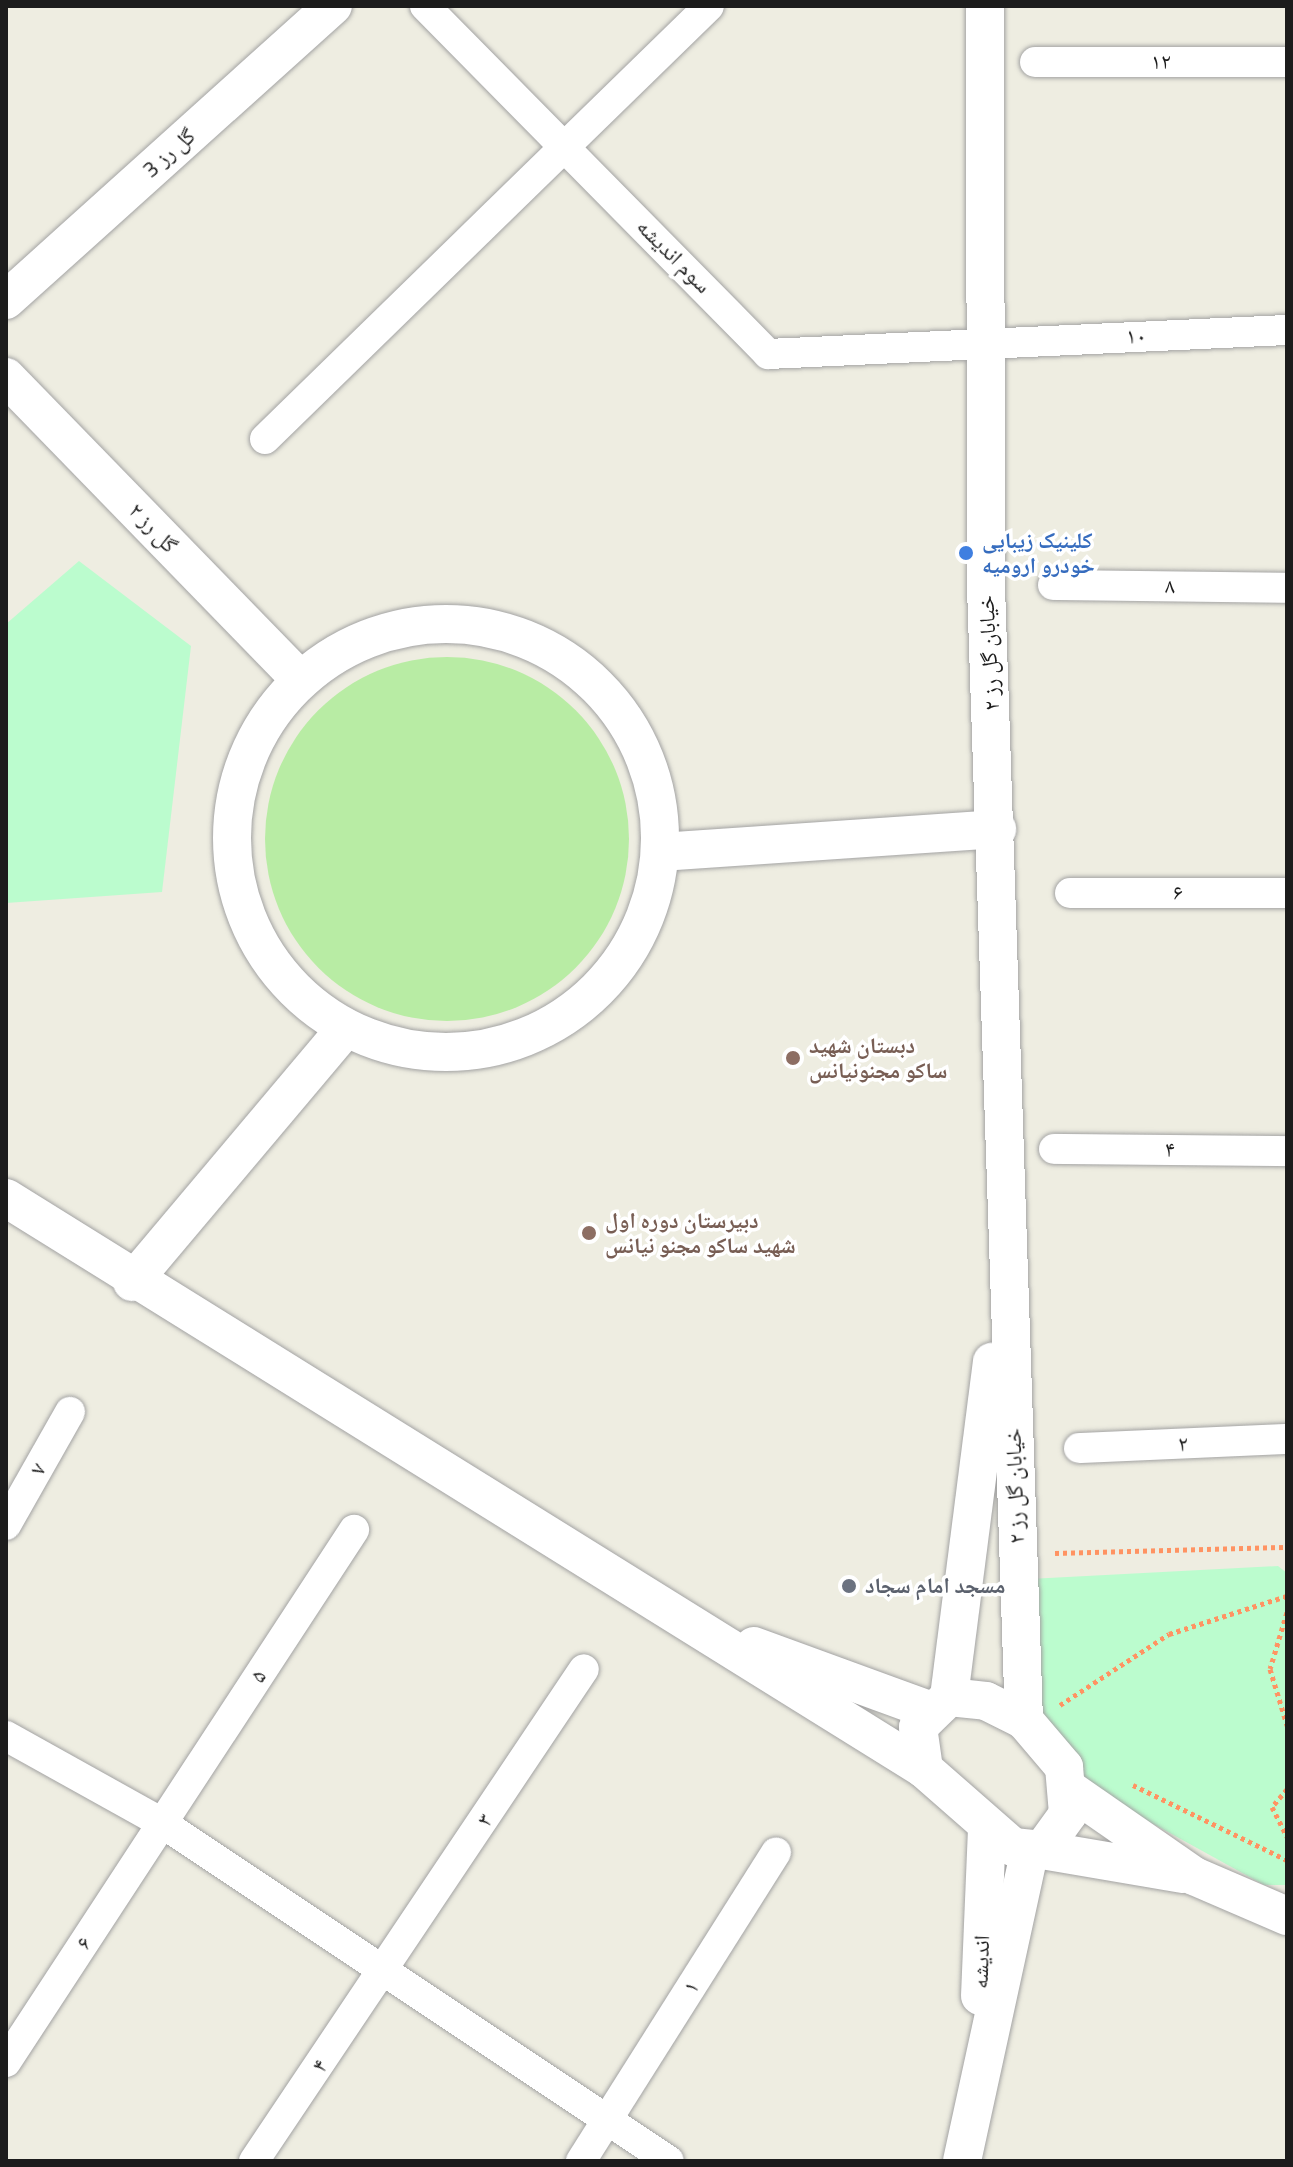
<!DOCTYPE html>
<meta charset="utf-8">
<style>
body{margin:0}
#map{position:relative;width:1293px;height:2167px;overflow:hidden;background:#eeede1;font-family:"Titillium Web","Noto Naskh Arabic",sans-serif}
div>[style]{position:absolute}
.grass>*{inset:0;background:#b8eca4}
.round{border-radius:50%}
.park>*{inset:0;background:#bbfcce}
.path>*{height:5px;margin-top:-2.5px;transform-origin:0;background:repeating-linear-gradient(90deg,#ff9362 0 4px,transparent 0 8px)}
.roads{filter:drop-shadow(0 0 2px #a3a3a3) drop-shadow(0 0 2px #a3a3a3)}
.minor>*{height:30px;margin:-15px;padding:0 15px;transform-origin:15px;border-radius:15px;background:#fff}
.tertiary>*{height:38px;margin:-19px;padding:0 19px;transform-origin:19px;border-radius:19px;background:#fff}
.tertiary>.ring{margin:-19px;padding:0;box-sizing:content-box;background:none;border:38px solid #fff;border-radius:50%}
.dots>*{width:22px;height:22px;translate:-50% -50%;box-sizing:border-box;border:4px solid #fff;border-radius:50%}
span{translate:-50% -50%;white-space:nowrap;text-align:center;line-height:1.15;-webkit-text-stroke:7px #fff;paint-order:stroke}
.street-label{font-size:22px;color:#1c1c1c}
.shop-label{font-size:22px;color:#366cbe;font-weight:700}
.left{translate:0 -50%;text-align:left}
.education-label{font-size:22px;color:#785e54;font-weight:700}
.worship-label{font-size:22px;color:#5b616d;font-weight:700}
.frame{position:absolute;inset:0;border:8px solid #1c1c1c;pointer-events:none}
</style>
<div id="map">
<div class="grass">
<div class="round" style="left:265px;top:657px;width:364px;height:364px"></div>
</div>
<div class="park">
<div style="clip-path:polygon(79px 561px,191px 646px,162px 892px,6px 903px,6px 624px)"></div>
<div style="clip-path:polygon(1278px 1566px,1287px 1573px,1287px 1885px,1264px 1885px,1070px 1778px,1031px 1696px,1029px 1579px)"></div>
</div>
<div class="path">
<div style="left:1055px;top:1553px;width:232px;rotate:-1.5deg"></div>
<div style="left:1287px;top:1612px;width:59px;rotate:106.6deg"></div>
<div style="left:1270px;top:1669px;width:59px;rotate:73.1deg"></div>
<div style="left:1060px;top:1705px;width:130px;rotate:-33.1deg"></div>
<div style="left:1169px;top:1634px;width:124px;rotate:-17.9deg"></div>
<div style="left:1133px;top:1785px;width:171px;rotate:26deg"></div>
<div style="left:1287px;top:1789px;width:23px;rotate:130deg"></div>
<div style="left:1272px;top:1807px;width:34px;rotate:63deg"></div>
</div>
<div class="roads">
<div class="minor">
<div style="left:425px;top:6px;width:489px;rotate:45.4deg"></div>
<div style="left:768px;top:354px;width:520px;rotate:-2.65deg"></div>
<div style="left:1035px;top:62px;width:252px"></div>
<div style="left:265px;top:439px;width:620px;rotate:-44.28deg"></div>
<div style="left:1053px;top:585px;width:234px;rotate:0.7deg"></div>
<div style="left:1070px;top:893px;width:217px"></div>
<div style="left:1054px;top:1149px;width:233px;rotate:0.5deg"></div>
<div style="left:1079px;top:1448px;width:208px;rotate:-2.5deg"></div>
<div style="left:6px;top:1525px;width:130px;rotate:-60.5deg"></div>
<div style="left:6px;top:1736px;width:179px;rotate:29.1deg"></div>
<div style="left:162px;top:1823px;width:609px;rotate:33.69deg"></div>
<div style="left:6px;top:2062px;width:636px;rotate:-56.81deg"></div>
<div style="left:254px;top:2161px;width:592px;rotate:-56.15deg"></div>
<div style="left:581px;top:2161px;width:365px;rotate:-57.7deg"></div>
</div>
<div class="tertiary">
<div style="left:985px;top:6px;width:581px;rotate:89.9deg"></div>
<div style="left:986px;top:587px;width:1134px;rotate:88.08deg"></div>
<div style="left:6px;top:300px;width:440px;rotate:-42deg"></div>
<div style="left:6px;top:377px;width:421px;rotate:45.8deg"></div>
<div class="ring" style="left:232px;top:624px;width:390px;height:390px"></div>
<div style="left:661px;top:852px;width:337px;rotate:-3.9deg"></div>
<div style="left:6px;top:1198px;width:1081px;rotate:31.88deg"></div>
<div style="left:132px;top:1282px;width:329px;rotate:-49.9deg"></div>
<div style="left:754px;top:1646px;width:186px;rotate:20.1deg"></div>
<div style="left:949px;top:1697px;width:37px;rotate:6deg"></div>
<div style="left:986px;top:1701px;width:42px;rotate:26.6deg"></div>
<div style="left:1024px;top:1720px;width:62px;rotate:49.6deg"></div>
<div style="left:1064px;top:1767px;width:47px;rotate:85.1deg"></div>
<div style="left:1068px;top:1814px;width:44px;rotate:125.8deg"></div>
<div style="left:1042px;top:1850px;width:29px;rotate:-174deg"></div>
<div style="left:1013px;top:1847px;width:118px;rotate:-138.8deg"></div>
<div style="left:924px;top:1769px;width:42px;rotate:-98.1deg"></div>
<div style="left:918px;top:1727px;width:43px;rotate:-44.1deg"></div>
<div style="left:949px;top:1697px;width:338px;rotate:-82.7deg"></div>
<div style="left:1070px;top:1790px;width:151px;rotate:34.7deg"></div>
<div style="left:1194px;top:1876px;width:101px;rotate:23.3deg"></div>
<div style="left:1042px;top:1850px;width:143px;rotate:9.7deg"></div>
<div style="left:980px;top:1996px;width:170px;rotate:-87.6deg"></div>
<div style="left:962px;top:2161px;width:319px;rotate:-77.7deg"></div>
</div>
</div>
<div class="dots">
<div style="left:966px;top:553px;background:#3f7fe0"></div>
<div style="left:793px;top:1058px;background:#8d6e63"></div>
<div style="left:589px;top:1233px;background:#8d6e63"></div>
<div style="left:849px;top:1586px;background:#6b7280"></div>
</div>
<div class="street-label">
<span style="left:1161px;top:62px">۱۲</span>
<span style="left:169px;top:153px;rotate:-42deg">گل رز 3</span>
<span style="left:674px;top:256px;rotate:45deg">سوم اندیشه</span>
<span style="left:1136px;top:336px;rotate:-2deg">۱۰</span>
<span style="left:153px;top:528px;rotate:46deg">۲ گل رز</span>
<span style="left:1170px;top:586px;rotate:1deg">۸</span>
<span style="left:989px;top:653px;rotate:-93deg">خیابان گل رز ۲</span>
<span style="left:1178px;top:893px">۶</span>
<span style="left:1170px;top:1150px">۴</span>
<span style="left:1183px;top:1444px;rotate:-2deg">۲</span>
<span style="left:38px;top:1469px;rotate:-60deg">۷</span>
<span style="left:1015px;top:1486px;rotate:-92deg">خیابان گل رز ۲</span>
<span style="left:258px;top:1676px;rotate:-57deg">۵</span>
<span style="left:485px;top:1820px;rotate:-57deg">۳</span>
<span style="left:84px;top:1943px;rotate:-57deg">۶</span>
<span style="left:981px;top:1962px;rotate:-88deg">اندیشه</span>
<span style="left:691px;top:1987px;rotate:-58deg">۱</span>
<span style="left:320px;top:2066px;rotate:-55deg">۴</span>
</div>
<div class="shop-label">
<span class="left" style="left:982px;top:553px">کلینیک زیبایی<br>خودرو ارومیه</span>
</div>
<div class="education-label">
<span class="left" style="left:809px;top:1058px">دبستان شهید<br>ساکو مجنونیانس</span>
<span class="left" style="left:605px;top:1233px">دبیرستان دوره اول<br>شهید ساکو مجنو نیانس</span>
</div>
<div class="worship-label">
<span class="left" style="left:865px;top:1586px">مسجد امام سجاد</span>
</div>
<div class="frame"></div>
</div>
